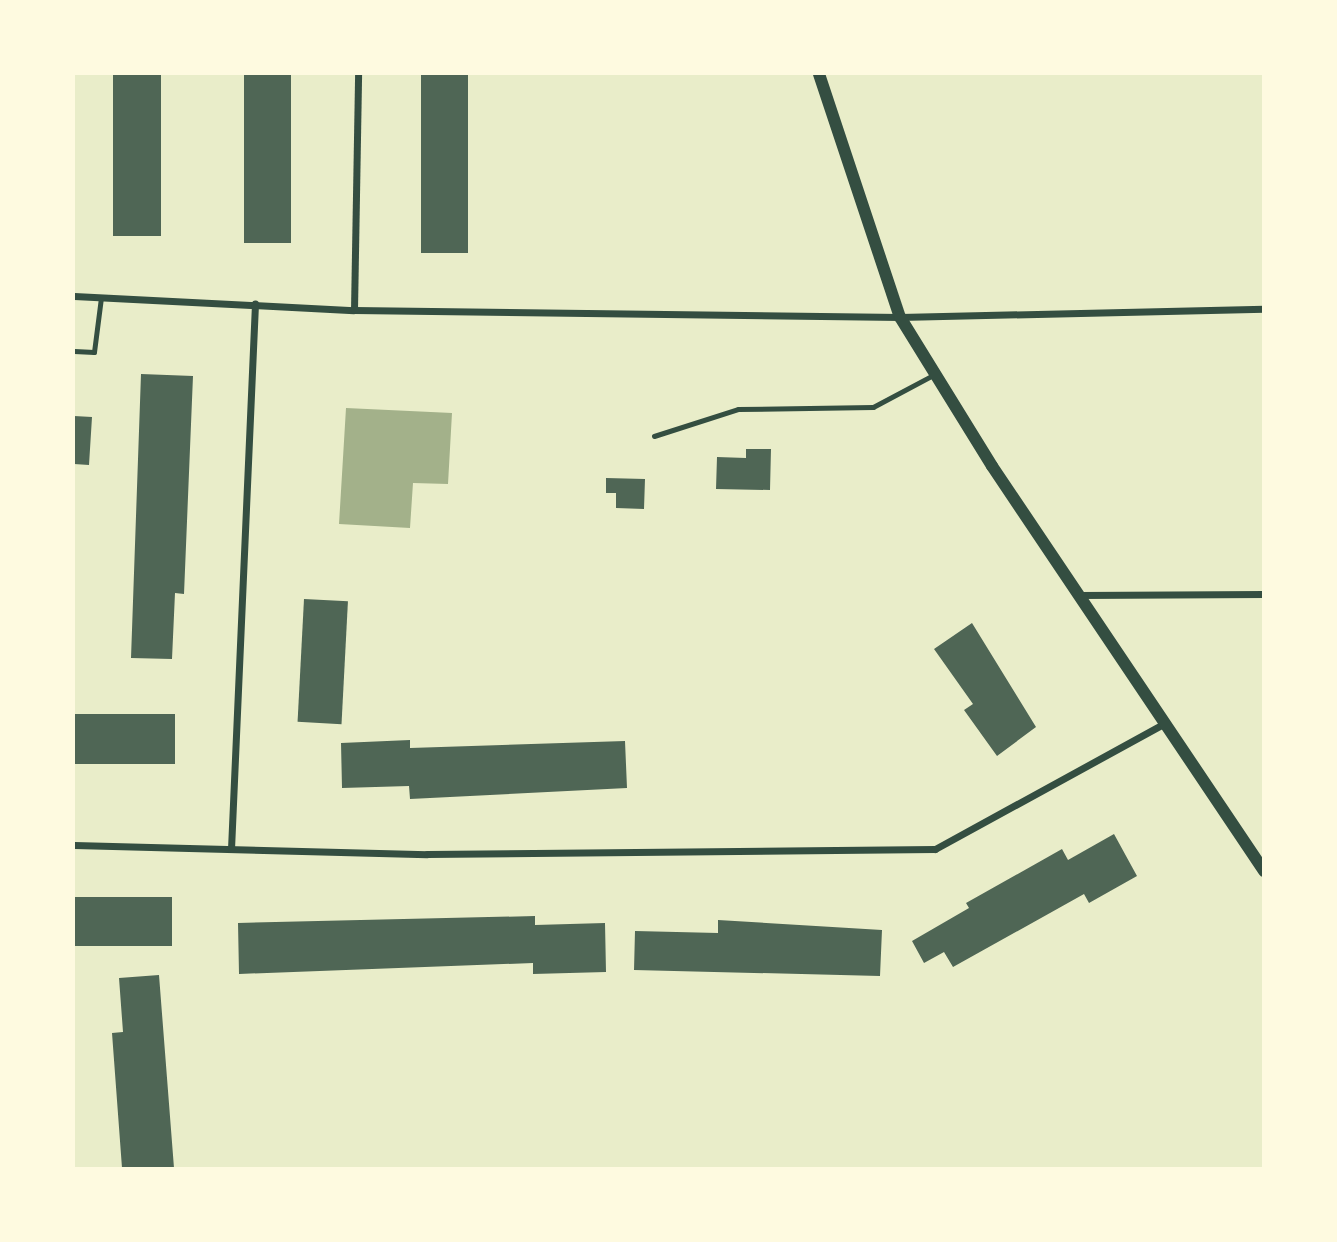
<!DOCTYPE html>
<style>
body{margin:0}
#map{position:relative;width:1337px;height:1242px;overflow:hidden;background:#e9edc9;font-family:Jost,sans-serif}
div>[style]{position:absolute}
.water>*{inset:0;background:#a3b18a}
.building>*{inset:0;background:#4f6655;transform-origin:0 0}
.service>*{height:5px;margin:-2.5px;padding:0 2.5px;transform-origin:2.5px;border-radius:2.5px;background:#344e41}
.minor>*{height:7px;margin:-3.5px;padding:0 3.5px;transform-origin:3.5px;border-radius:3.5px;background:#344e41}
.tertiary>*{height:12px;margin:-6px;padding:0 6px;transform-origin:6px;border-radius:6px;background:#344e41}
span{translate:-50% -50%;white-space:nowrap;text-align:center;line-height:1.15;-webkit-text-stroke:5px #fefae0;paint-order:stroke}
.frame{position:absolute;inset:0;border:75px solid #fefae0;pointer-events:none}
</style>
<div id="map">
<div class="water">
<div style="clip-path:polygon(346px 408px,452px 413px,448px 484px,413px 483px,410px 528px,339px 524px)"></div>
</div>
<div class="building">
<div style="left:113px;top:74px;width:48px;height:162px"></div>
<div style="left:244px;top:74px;width:47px;height:169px"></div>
<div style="left:421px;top:74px;width:47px;height:179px"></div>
<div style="clip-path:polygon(141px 374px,193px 376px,184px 594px,175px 593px,172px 659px,131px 658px)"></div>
<div style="clip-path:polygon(74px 416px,92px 417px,89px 465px,74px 464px)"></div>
<div style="clip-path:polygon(746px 449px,771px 449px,770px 490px,716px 489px,717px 457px,746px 458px)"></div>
<div style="clip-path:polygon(606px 478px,645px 479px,644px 509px,616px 508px,616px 493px,606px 493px)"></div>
<div style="left:304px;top:599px;width:44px;height:123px;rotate:3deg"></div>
<div style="clip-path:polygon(972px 623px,1036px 727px,997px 756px,964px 710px,973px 704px,934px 649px)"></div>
<div style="left:175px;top:714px;width:50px;height:101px;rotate:90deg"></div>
<div style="clip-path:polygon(410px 740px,410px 748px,625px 741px,627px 788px,410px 799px,409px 786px,342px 788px,341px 743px)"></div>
<div style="clip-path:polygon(1114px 834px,1137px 876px,1089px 903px,1084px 894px,953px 967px,944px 952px,924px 963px,912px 941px,969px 908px,966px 903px,1062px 849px,1068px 860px)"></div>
<div style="left:172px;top:897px;width:49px;height:98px;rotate:90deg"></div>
<div style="clip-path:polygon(535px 916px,535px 925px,605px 923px,606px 972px,533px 974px,533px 963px,239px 974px,238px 923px)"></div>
<div style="clip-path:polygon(718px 920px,882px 930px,880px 976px,634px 970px,635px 931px,718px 933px)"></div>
<div style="clip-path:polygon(159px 975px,174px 1168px,122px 1168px,112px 1033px,123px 1032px,119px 978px)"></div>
</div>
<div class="service">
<div style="left:74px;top:351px;width:20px;rotate:3deg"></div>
<div style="left:94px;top:352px;width:55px;rotate:-82.7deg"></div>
<div style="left:654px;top:436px;width:88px;rotate:-17.8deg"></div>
<div style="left:738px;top:409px;width:135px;rotate:-0.8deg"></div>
<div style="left:873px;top:407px;width:70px;rotate:-28deg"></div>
</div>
<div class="minor">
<div style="left:74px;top:296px;width:280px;rotate:2.9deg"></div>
<div style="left:354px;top:310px;width:546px;rotate:0.73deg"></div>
<div style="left:900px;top:317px;width:364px;rotate:-1.3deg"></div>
<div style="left:354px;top:310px;width:236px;rotate:-89deg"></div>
<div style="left:1080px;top:595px;width:184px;rotate:-0.3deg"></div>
<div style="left:74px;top:845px;width:353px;rotate:1.5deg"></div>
<div style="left:427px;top:854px;width:508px;rotate:-0.56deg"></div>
<div style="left:935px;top:849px;width:262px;rotate:-28.7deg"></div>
<div style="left:231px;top:849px;width:546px;rotate:-87.48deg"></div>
</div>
<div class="tertiary">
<div style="left:819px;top:74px;width:256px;rotate:71.6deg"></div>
<div style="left:900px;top:317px;width:175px;rotate:58.3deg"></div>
<div style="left:992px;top:466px;width:488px;rotate:56.1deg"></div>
</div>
<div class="frame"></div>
</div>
